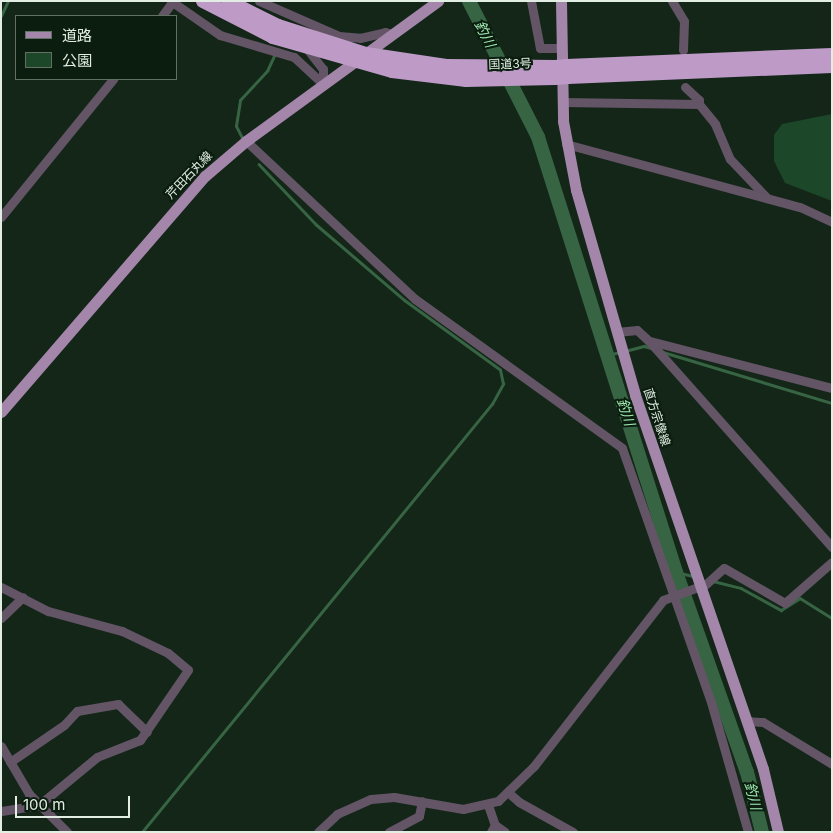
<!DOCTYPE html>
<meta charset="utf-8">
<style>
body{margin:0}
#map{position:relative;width:833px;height:833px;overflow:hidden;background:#132618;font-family:Inter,"Noto Sans JP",sans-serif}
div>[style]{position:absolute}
.green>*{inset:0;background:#1c4729}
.stream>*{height:2.5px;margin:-1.25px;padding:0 1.25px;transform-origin:1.25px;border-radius:1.25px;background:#376443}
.river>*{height:14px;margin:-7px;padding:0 7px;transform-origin:7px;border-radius:7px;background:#376443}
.minor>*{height:9px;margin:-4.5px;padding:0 4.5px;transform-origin:4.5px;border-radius:4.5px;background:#635466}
.major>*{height:11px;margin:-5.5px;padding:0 5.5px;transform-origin:5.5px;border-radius:5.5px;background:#a486ab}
.highway>*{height:14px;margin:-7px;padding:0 7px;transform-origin:7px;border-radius:7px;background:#be9ac7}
.highway-bridge>*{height:14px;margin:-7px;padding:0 7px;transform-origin:7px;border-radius:7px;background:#be9ac7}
span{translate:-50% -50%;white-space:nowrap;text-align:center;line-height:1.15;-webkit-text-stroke:4px #0a1d0f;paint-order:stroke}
.street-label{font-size:12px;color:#e2eee4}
.water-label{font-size:14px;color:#a1e9b1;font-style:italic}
.frame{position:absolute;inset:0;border:2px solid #e2eee4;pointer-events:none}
.legend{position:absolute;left:15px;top:15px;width:162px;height:65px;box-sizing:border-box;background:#0a1d0f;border:1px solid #607164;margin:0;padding:6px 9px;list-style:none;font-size:15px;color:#e2eee4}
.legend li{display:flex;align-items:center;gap:10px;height:25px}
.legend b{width:25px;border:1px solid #607164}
.scale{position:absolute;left:15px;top:796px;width:115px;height:22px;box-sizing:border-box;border:2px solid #e2eee4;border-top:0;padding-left:6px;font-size:15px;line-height:18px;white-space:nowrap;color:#e2eee4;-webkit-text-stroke:4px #0a1d0f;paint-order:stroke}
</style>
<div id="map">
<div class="green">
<div style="clip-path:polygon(832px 114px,832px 201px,785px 183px,774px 161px,774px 135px,782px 124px)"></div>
</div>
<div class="stream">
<div style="left:1px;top:16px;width:17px;rotate:-65deg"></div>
<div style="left:242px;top:138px;width:13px;rotate:-117deg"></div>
<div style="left:236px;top:126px;width:26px;rotate:-81deg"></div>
<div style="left:240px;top:100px;width:40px;rotate:-47deg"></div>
<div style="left:267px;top:71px;width:19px;rotate:-65deg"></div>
<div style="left:625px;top:351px;width:20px;rotate:-15deg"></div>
<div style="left:644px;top:346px;width:7px;rotate:16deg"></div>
<div style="left:663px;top:352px;width:177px;rotate:16.8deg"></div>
<div style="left:608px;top:355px;width:12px;rotate:-14deg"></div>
<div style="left:676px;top:572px;width:17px;rotate:13deg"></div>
<div style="left:713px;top:581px;width:29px;rotate:14deg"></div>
<div style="left:741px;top:588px;width:46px;rotate:28.8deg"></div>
<div style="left:781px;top:610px;width:22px;rotate:-32deg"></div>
<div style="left:800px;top:598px;width:38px;rotate:32deg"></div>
<div style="left:142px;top:832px;width:553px;rotate:-50.73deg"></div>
<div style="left:492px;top:404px;width:23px;rotate:-61deg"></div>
<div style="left:503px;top:384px;width:14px;rotate:-102deg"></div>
<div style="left:500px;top:370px;width:117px;rotate:-144deg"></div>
<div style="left:405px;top:301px;width:117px;rotate:-139.5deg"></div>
<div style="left:316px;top:225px;width:83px;rotate:-133.5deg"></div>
</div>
<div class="river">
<div style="left:469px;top:1px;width:153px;rotate:63.1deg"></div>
<div style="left:538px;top:137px;width:456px;rotate:72.4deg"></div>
<div style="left:676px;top:572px;width:212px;rotate:70.5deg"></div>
<div style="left:747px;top:772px;width:62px;rotate:76deg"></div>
</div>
<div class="minor">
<div style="left:171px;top:1px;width:60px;rotate:34.8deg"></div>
<div style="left:220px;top:35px;width:77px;rotate:16.6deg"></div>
<div style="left:294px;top:57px;width:40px;rotate:43deg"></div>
<div style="left:259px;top:1px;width:87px;rotate:23.6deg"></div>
<div style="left:339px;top:36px;width:21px;rotate:5deg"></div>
<div style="left:360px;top:38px;width:26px;rotate:-13deg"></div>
<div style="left:385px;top:32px;width:7px;rotate:16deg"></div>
<div style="left:531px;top:1px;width:48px;rotate:79.2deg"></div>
<div style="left:540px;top:48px;width:21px"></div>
<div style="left:672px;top:1px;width:23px;rotate:59deg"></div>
<div style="left:684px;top:21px;width:29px;rotate:92deg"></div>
<div style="left:162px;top:16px;width:19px;rotate:-54deg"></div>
<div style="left:308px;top:50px;width:24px;rotate:52deg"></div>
<div style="left:323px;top:69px;width:15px;rotate:90deg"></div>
<div style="left:685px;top:87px;width:19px;rotate:43deg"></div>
<div style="left:699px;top:100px;width:4px;rotate:90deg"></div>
<div style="left:562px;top:102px;width:137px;rotate:0.8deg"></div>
<div style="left:699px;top:104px;width:26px;rotate:51deg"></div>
<div style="left:715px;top:124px;width:38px;rotate:67deg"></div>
<div style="left:730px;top:159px;width:54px;rotate:46.5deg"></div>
<div style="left:246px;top:141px;width:231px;rotate:43.1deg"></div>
<div style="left:415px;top:299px;width:255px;rotate:35.7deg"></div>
<div style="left:622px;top:448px;width:269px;rotate:70.7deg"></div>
<div style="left:711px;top:702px;width:135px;rotate:74.1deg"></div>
<div style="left:566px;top:144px;width:242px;rotate:15.1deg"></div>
<div style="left:800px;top:207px;width:35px;rotate:25deg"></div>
<div style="left:1px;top:217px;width:178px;rotate:-50.9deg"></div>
<div style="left:617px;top:332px;width:20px;rotate:-6deg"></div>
<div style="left:637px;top:330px;width:16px;rotate:43deg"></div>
<div style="left:649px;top:341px;width:276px;rotate:48.4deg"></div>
<div style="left:650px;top:341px;width:188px;rotate:14.5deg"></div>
<div style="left:1px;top:587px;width:53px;rotate:27.1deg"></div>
<div style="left:48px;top:611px;width:77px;rotate:15.1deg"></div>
<div style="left:122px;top:631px;width:51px;rotate:25.6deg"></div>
<div style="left:168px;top:653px;width:26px;rotate:40deg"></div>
<div style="left:188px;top:670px;width:85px;rotate:124.4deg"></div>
<div style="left:140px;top:740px;width:46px;rotate:158.4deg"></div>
<div style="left:97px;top:757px;width:75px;rotate:140.4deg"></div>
<div style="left:39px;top:805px;width:38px;rotate:171deg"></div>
<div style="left:1px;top:618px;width:30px;rotate:-44deg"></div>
<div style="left:747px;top:721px;width:16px;rotate:4deg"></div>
<div style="left:763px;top:722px;width:81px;rotate:31.3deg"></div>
<div style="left:1px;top:746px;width:56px;rotate:59.7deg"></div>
<div style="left:29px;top:794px;width:54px;rotate:45deg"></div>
<div style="left:10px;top:762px;width:65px;rotate:-34.4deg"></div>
<div style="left:64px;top:725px;width:19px;rotate:-47deg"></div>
<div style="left:77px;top:711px;width:42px;rotate:-9.7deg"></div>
<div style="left:118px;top:704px;width:40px;rotate:44deg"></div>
<div style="left:509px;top:793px;width:13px;rotate:42deg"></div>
<div style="left:519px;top:802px;width:62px;rotate:29.1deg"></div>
<div style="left:488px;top:805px;width:21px;rotate:71deg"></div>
<div style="left:495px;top:825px;width:8px;rotate:120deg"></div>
<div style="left:495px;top:825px;width:12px;rotate:35deg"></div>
<div style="left:318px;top:832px;width:26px;rotate:-43deg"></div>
<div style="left:337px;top:814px;width:37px;rotate:-24deg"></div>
<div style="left:371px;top:799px;width:23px;rotate:-5deg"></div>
<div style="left:394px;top:797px;width:70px;rotate:9.9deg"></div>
<div style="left:463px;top:809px;width:36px;rotate:-13deg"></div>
<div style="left:498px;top:801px;width:50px;rotate:-44.2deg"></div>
<div style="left:534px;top:766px;width:210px;rotate:-52.1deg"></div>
<div style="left:663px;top:600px;width:46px;rotate:-20.4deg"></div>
<div style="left:706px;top:584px;width:24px;rotate:-42deg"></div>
<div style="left:724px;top:568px;width:70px;rotate:29.8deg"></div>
<div style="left:785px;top:603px;width:62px;rotate:-41.1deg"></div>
<div style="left:389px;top:832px;width:34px;rotate:-28deg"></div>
<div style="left:419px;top:816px;width:15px;rotate:-79deg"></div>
</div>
<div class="major">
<div style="left:561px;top:1px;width:120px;rotate:89deg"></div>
<div style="left:563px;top:121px;width:70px;rotate:79.3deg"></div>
<div style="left:576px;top:190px;width:213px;rotate:73.9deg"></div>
<div style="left:635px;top:395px;width:395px;rotate:71.1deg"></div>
<div style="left:763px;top:769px;width:65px;rotate:76.6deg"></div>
<div style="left:1px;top:412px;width:312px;rotate:-49.2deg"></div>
<div style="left:205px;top:176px;width:54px;rotate:-40.5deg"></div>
<div style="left:246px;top:141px;width:238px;rotate:-36.1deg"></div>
</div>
<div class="highway">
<div style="left:203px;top:1px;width:79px;rotate:27.2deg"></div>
<div style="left:273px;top:37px;width:124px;rotate:15.9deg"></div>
<div style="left:392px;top:71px;width:75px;rotate:6.9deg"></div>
<div style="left:466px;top:80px;width:89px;rotate:-1.3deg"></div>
<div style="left:228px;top:1px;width:56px;rotate:26.6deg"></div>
<div style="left:278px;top:26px;width:92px;rotate:17.7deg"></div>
<div style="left:366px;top:54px;width:81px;rotate:8.5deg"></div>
<div style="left:446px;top:66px;width:109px;rotate:0.5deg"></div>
<div style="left:567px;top:66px;width:265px;rotate:-2.4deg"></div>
<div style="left:568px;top:77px;width:264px;rotate:-2.4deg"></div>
</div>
<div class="highway-bridge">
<div style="left:555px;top:67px;width:12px;rotate:-5deg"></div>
<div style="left:555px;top:78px;width:13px;rotate:-4deg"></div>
</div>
<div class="street-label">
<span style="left:510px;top:64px;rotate:-2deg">国道3号</span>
<span style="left:189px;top:175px;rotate:-46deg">芹田石丸線</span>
<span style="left:657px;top:417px;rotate:72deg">直方宗像線</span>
</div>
<div class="water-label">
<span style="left:485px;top:34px;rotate:63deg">釣川</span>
<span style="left:626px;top:412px;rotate:72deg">釣川</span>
<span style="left:753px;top:796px;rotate:76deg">釣川</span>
</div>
<div class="frame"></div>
<ul class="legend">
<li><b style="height:6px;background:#a486ab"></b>道路</li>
<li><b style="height:14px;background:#1c4729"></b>公園</li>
</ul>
<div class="scale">100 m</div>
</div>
